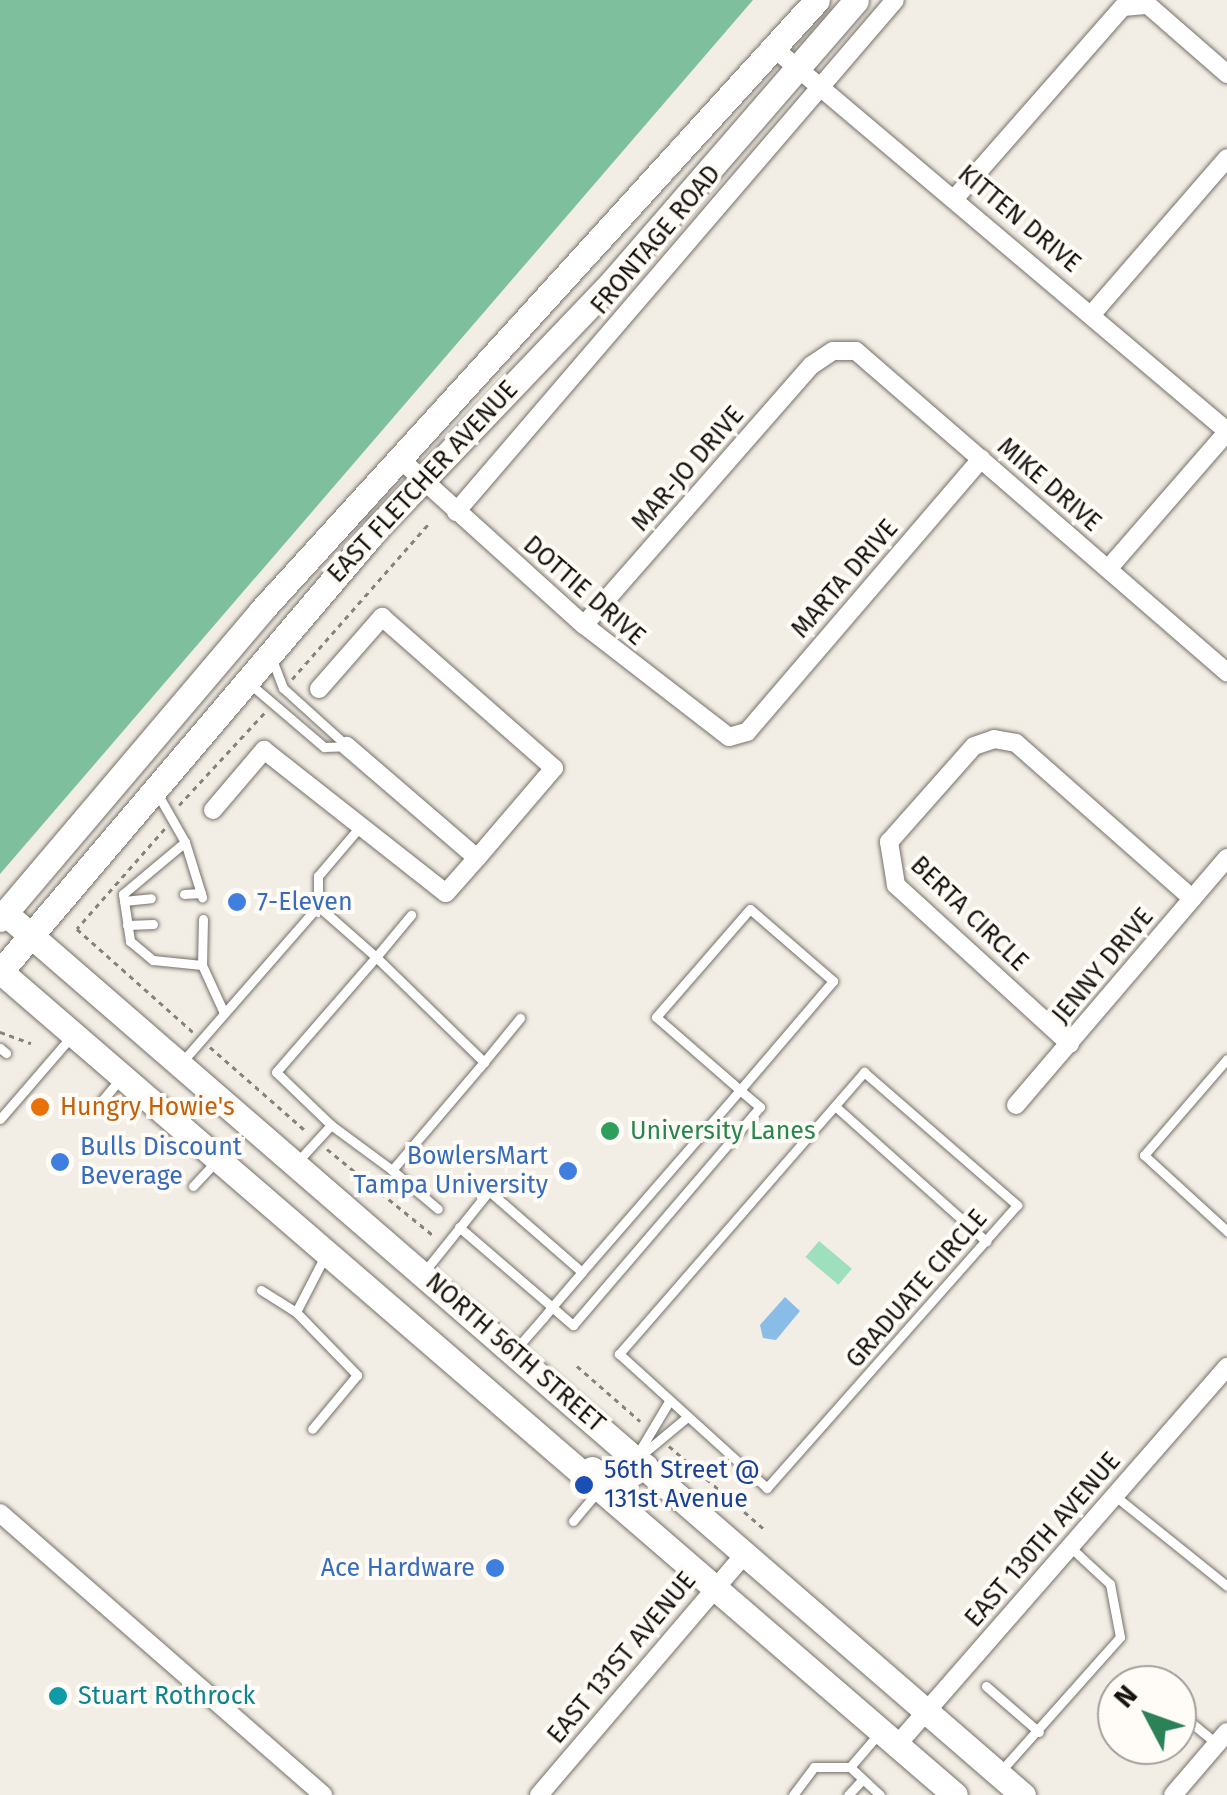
<!DOCTYPE html>
<style>
body{margin:0}
#map{position:relative;width:1227px;height:1795px;overflow:hidden;background:#f3eee5;font-family:"Fira Sans",sans-serif}
div>[style]{position:absolute}
.green>*{inset:0;background:#9edfbd;transform-origin:0 0}
.forest>*{inset:0;background:#7ebf9d}
.water>*{inset:0;background:#89bde8}
.path>*{height:2.5px;margin-top:-1.25px;transform-origin:0;background:repeating-linear-gradient(90deg,#86837c 0 5px,transparent 0 10px)}
.roads{filter:drop-shadow(0 0 2px #757069) drop-shadow(0 0 2px #757069)}
.service>*{height:9px;margin:-4.5px;padding:0 4.5px;transform-origin:4.5px;border-radius:4.5px;background:#fff}
.minor>*{height:18px;margin:-9px;padding:0 9px;transform-origin:9px;border-radius:9px;background:#fff}
.secondary>*{height:25px;margin:-12.5px;padding:0 12.5px;transform-origin:12.5px;border-radius:12.5px;background:#fff}
.dots>*{width:28px;height:28px;translate:-50% -50%;box-sizing:border-box;border:5px solid #fffbf6;border-radius:50%}
span{translate:-50% -50%;white-space:nowrap;text-align:center;line-height:1.15;-webkit-text-stroke:8px #fffbf6;paint-order:stroke}
.street-label{font-size:25px;color:#161411}
.shop-label{font-size:25px;color:#366cbe}
.left{translate:0 -50%;text-align:left}
.right{translate:-100% -50%;text-align:right}
.food-label{font-size:25px;color:#c56008}
.leisure-label{font-size:25px;color:#27864d}
.transit-label{font-size:25px;color:#164399}
.culture-label{font-size:25px;color:#0d838f}
.north{position:absolute;left:1097px;top:1665px;width:100px;height:100px;box-sizing:border-box;background:#fffbf6;border:2px solid #a29f9a;border-radius:50%;rotate:311deg;font-size:28px;font-weight:700;line-height:40px;text-align:center;color:#161411}
.north::after{content:'';display:block;margin:auto;width:35px;height:45px;background:#2b8256;clip-path:polygon(50% 0,100% 100%,50% 72%,0 100%)}
</style>
<div id="map">
<div class="green">
<div style="left:819px;top:1241px;width:43px;height:21px;rotate:40deg"></div>
</div>
<div class="forest">
<div style="clip-path:polygon(0 0,753px 0,0 874px)"></div>
</div>
<div class="water">
<div style="clip-path:polygon(785px 1297px,800px 1311px,776px 1340px,763px 1338px,760px 1325px)"></div>
</div>
<div class="path">
<div style="left:292px;top:679px;width:206px;rotate:-48.7deg"></div>
<div style="left:179px;top:805px;width:127px;rotate:-47.2deg"></div>
<div style="left:165px;top:829px;width:133px;rotate:131.3deg"></div>
<div style="left:77px;top:929px;width:155px;rotate:41.6deg"></div>
<div style="left:0;top:1032px;width:33px;rotate:20deg"></div>
<div style="left:210px;top:1047px;width:128px;rotate:41.2deg"></div>
<div style="left:327px;top:1149px;width:138px;rotate:39.1deg"></div>
<div style="left:577px;top:1366px;width:84px;rotate:41.1deg"></div>
<div style="left:669px;top:1446px;width:125px;rotate:41.1deg"></div>
</div>
<div class="roads">
<div class="service">
<div style="left:273px;top:662px;width:28px;rotate:69deg"></div>
<div style="left:283px;top:688px;width:85px;rotate:42.1deg"></div>
<div style="left:249px;top:683px;width:99px;rotate:40.5deg"></div>
<div style="left:324px;top:747px;width:23px;rotate:-2deg"></div>
<div style="left:157px;top:793px;width:56px;rotate:60.3deg"></div>
<div style="left:185px;top:842px;width:81px;rotate:140deg"></div>
<div style="left:123px;top:894px;width:48px;rotate:81.5deg"></div>
<div style="left:130px;top:941px;width:30px;rotate:40deg"></div>
<div style="left:153px;top:960px;width:49px;rotate:5.8deg"></div>
<div style="left:185px;top:842px;width:58px;rotate:72.8deg"></div>
<div style="left:184px;top:894px;width:17px;rotate:-3deg"></div>
<div style="left:124px;top:901px;width:27px;rotate:-6deg"></div>
<div style="left:318px;top:906px;width:30px;rotate:-90deg"></div>
<div style="left:318px;top:876px;width:62px;rotate:-49.6deg"></div>
<div style="left:203px;top:919px;width:46px;rotate:91.2deg"></div>
<div style="left:202px;top:965px;width:53px;rotate:65.4deg"></div>
<div style="left:127px;top:925px;width:26px;rotate:-2deg"></div>
<div style="left:0;top:1048px;width:8px;rotate:40deg"></div>
<div style="left:1227px;top:1059px;width:127px;rotate:130.8deg"></div>
<div style="left:1144px;top:1155px;width:113px;rotate:42.5deg"></div>
<div style="left:182px;top:1062px;width:207px;rotate:-48.9deg"></div>
<div style="left:318px;top:906px;width:77px;rotate:41.3deg"></div>
<div style="left:376px;top:957px;width:55px;rotate:-50.2deg"></div>
<div style="left:484px;top:1062px;width:57px;rotate:-50.7deg"></div>
<div style="left:864px;top:1072px;width:203px;rotate:41deg"></div>
<div style="left:1017px;top:1205px;width:378px;rotate:131.5deg"></div>
<div style="left:767px;top:1488px;width:200px;rotate:-137.8deg"></div>
<div style="left:619px;top:1354px;width:374px;rotate:-49deg"></div>
<div style="left:100px;top:1103px;width:33px;rotate:-50deg"></div>
<div style="left:835px;top:1106px;width:203px;rotate:41.8deg"></div>
<div style="left:0;top:1119px;width:107px;rotate:-49.2deg"></div>
<div style="left:298px;top:1161px;width:49px;rotate:-47.5deg"></div>
<div style="left:331px;top:1125px;width:76px;rotate:-136.1deg"></div>
<div style="left:276px;top:1072px;width:152px;rotate:-49deg"></div>
<div style="left:376px;top:957px;width:151px;rotate:44.2deg"></div>
<div style="left:484px;top:1062px;width:142px;rotate:130.4deg"></div>
<div style="left:392px;top:1170px;width:76px;rotate:-143.6deg"></div>
<div style="left:392px;top:1170px;width:60px;rotate:40.3deg"></div>
<div style="left:193px;top:1186px;width:33px;rotate:-47deg"></div>
<div style="left:459px;top:1227px;width:123px;rotate:40.7deg"></div>
<div style="left:552px;top:1307px;width:28px;rotate:41deg"></div>
<div style="left:573px;top:1325px;width:287px;rotate:-49.4deg"></div>
<div style="left:760px;top:1107px;width:26px;rotate:-140deg"></div>
<div style="left:740px;top:1090px;width:111px;rotate:-139deg"></div>
<div style="left:656px;top:1017px;width:143px;rotate:-49deg"></div>
<div style="left:750px;top:909px;width:110px;rotate:40.9deg"></div>
<div style="left:833px;top:981px;width:143px;rotate:130.5deg"></div>
<div style="left:740px;top:1090px;width:241px;rotate:131deg"></div>
<div style="left:582px;top:1272px;width:46px;rotate:130.6deg"></div>
<div style="left:552px;top:1307px;width:14px;rotate:129deg"></div>
<div style="left:543px;top:1318px;width:43px;rotate:131.2deg"></div>
<div style="left:424px;top:1272px;width:104px;rotate:-51.3deg"></div>
<div style="left:489px;top:1191px;width:123px;rotate:41.1deg"></div>
<div style="left:261px;top:1290px;width:41px;rotate:32.2deg"></div>
<div style="left:296px;top:1312px;width:65px;rotate:-62.7deg"></div>
<div style="left:296px;top:1312px;width:88px;rotate:45.9deg"></div>
<div style="left:357px;top:1375px;width:70px;rotate:129.8deg"></div>
<div style="left:637px;top:1455px;width:61px;rotate:-59.2deg"></div>
<div style="left:639px;top:1457px;width:61px;rotate:-39.7deg"></div>
<div style="left:1114px;top:1495px;width:145px;rotate:38.8deg"></div>
<div style="left:573px;top:1521px;width:38px;rotate:-50deg"></div>
<div style="left:1128px;top:1685px;width:18px"></div>
<div style="left:986px;top:1686px;width:70px;rotate:41deg"></div>
<div style="left:1117px;top:1699px;width:12px;rotate:132deg"></div>
<div style="left:1109px;top:1708px;width:14px;rotate:56deg"></div>
<div style="left:1177px;top:1711px;width:52px;rotate:39.5deg"></div>
<div style="left:1146px;top:1745px;width:6px"></div>
<div style="left:850px;top:1767px;width:41px;rotate:43deg"></div>
<div style="left:999px;top:1773px;width:182px;rotate:-48.3deg"></div>
<div style="left:1120px;top:1637px;width:54px;rotate:-100.7deg"></div>
<div style="left:1110px;top:1584px;width:54px;rotate:-137.2deg"></div>
<div style="left:793px;top:1795px;width:35px;rotate:-53deg"></div>
<div style="left:814px;top:1767px;width:36px"></div>
<div style="left:850px;top:1767px;width:46px;rotate:-49.4deg"></div>
<div style="left:848px;top:1795px;width:21px;rotate:-47deg"></div>
</div>
<div class="minor">
<div style="left:775px;top:49px;width:592px;rotate:40.2deg"></div>
<div style="left:955px;top:198px;width:254px;rotate:-48.7deg"></div>
<div style="left:1123px;top:7px;width:25px;rotate:-5deg"></div>
<div style="left:1148px;top:5px;width:105px;rotate:41.1deg"></div>
<div style="left:1092px;top:314px;width:206px;rotate:-49.1deg"></div>
<div style="left:400px;top:459px;width:248px;rotate:42.1deg"></div>
<div style="left:584px;top:625px;width:183px;rotate:37.7deg"></div>
<div style="left:729px;top:737px;width:19px;rotate:-16deg"></div>
<div style="left:747px;top:732px;width:360px;rotate:-49.4deg"></div>
<div style="left:456px;top:512px;width:674px;rotate:-49.39deg"></div>
<div style="left:1108px;top:569px;width:181px;rotate:-49deg"></div>
<div style="left:584px;top:625px;width:346px;rotate:-48.8deg"></div>
<div style="left:812px;top:365px;width:25px;rotate:-34deg"></div>
<div style="left:833px;top:351px;width:23px"></div>
<div style="left:856px;top:351px;width:491px;rotate:40.9deg"></div>
<div style="left:319px;top:689px;width:96px;rotate:-48.8deg"></div>
<div style="left:382px;top:617px;width:229px;rotate:41.3deg"></div>
<div style="left:554px;top:768px;width:118px;rotate:130.5deg"></div>
<div style="left:477px;top:858px;width:172px;rotate:-139.3deg"></div>
<div style="left:213px;top:810px;width:79px;rotate:-49.6deg"></div>
<div style="left:264px;top:750px;width:231px;rotate:38.2deg"></div>
<div style="left:446px;top:893px;width:47px;rotate:-48.5deg"></div>
<div style="left:1070px;top:1044px;width:236px;rotate:-137.6deg"></div>
<div style="left:896px;top:885px;width:44px;rotate:-99.2deg"></div>
<div style="left:889px;top:842px;width:128px;rotate:-48.5deg"></div>
<div style="left:974px;top:746px;width:21px;rotate:-19deg"></div>
<div style="left:994px;top:739px;width:22px;rotate:10deg"></div>
<div style="left:1016px;top:743px;width:235px;rotate:41.4deg"></div>
<div style="left:1016px;top:1105px;width:325px;rotate:-49.5deg"></div>
<div style="left:0;top:1513px;width:429px;rotate:41.1deg"></div>
<div style="left:897px;top:1745px;width:502px;rotate:-48.88deg"></div>
<div style="left:539px;top:1795px;width:316px;rotate:-49.5deg"></div>
<div style="left:1173px;top:1795px;width:83px;rotate:-49.4deg"></div>
</div>
<div class="secondary">
<div style="left:5px;top:913px;width:1347px;rotate:40.91deg"></div>
<div style="left:0;top:919px;width:404px;rotate:-49.7deg"></div>
<div style="left:261px;top:611px;width:826px;rotate:-47.7deg"></div>
<div style="left:0;top:971px;width:1261px;rotate:40.79deg"></div>
<div style="left:0;top:972px;width:585px;rotate:-49.64deg"></div>
<div style="left:379px;top:526px;width:339px;rotate:-46.3deg"></div>
<div style="left:613px;top:281px;width:371px;rotate:-49.1deg"></div>
<div style="left:592px;top:1469px;width:27px;rotate:34deg"></div>
<div style="left:614px;top:1484px;width:36px;rotate:-30deg"></div>
</div>
</div>
<div class="dots">
<div style="left:237px;top:902px;background:#3f7fe0"></div>
<div style="left:40px;top:1107px;background:#e8710a"></div>
<div style="left:610px;top:1131px;background:#2e9e5b"></div>
<div style="left:60px;top:1162px;background:#3f7fe0"></div>
<div style="left:568px;top:1171px;background:#3f7fe0"></div>
<div style="left:584px;top:1485px;background:#1a4fb4"></div>
<div style="left:495px;top:1568px;background:#3f7fe0"></div>
<div style="left:58px;top:1696px;background:#0f9aa8"></div>
</div>
<div class="street-label">
<span style="left:1019px;top:219px;rotate:40deg">KITTEN DRIVE</span>
<span style="left:656px;top:240px;rotate:-50deg">FRONTAGE ROAD</span>
<span style="left:688px;top:469px;rotate:-49deg">MAR-JO DRIVE</span>
<span style="left:423px;top:482px;rotate:-47deg">EAST FLETCHER AVENUE</span>
<span style="left:1049px;top:485px;rotate:41deg">MIKE DRIVE</span>
<span style="left:845px;top:579px;rotate:-49deg">MARTA DRIVE</span>
<span style="left:584px;top:591px;rotate:41deg">DOTTIE DRIVE</span>
<span style="left:969px;top:914px;rotate:44deg">BERTA CIRCLE</span>
<span style="left:1103px;top:966px;rotate:-50deg">JENNY DRIVE</span>
<span style="left:917px;top:1289px;rotate:-49deg">GRADUATE CIRCLE</span>
<span style="left:515px;top:1353px;rotate:41deg">NORTH 56TH STREET</span>
<span style="left:1043px;top:1540px;rotate:-49deg">EAST 130TH AVENUE</span>
<span style="left:622px;top:1658px;rotate:-50deg">EAST 131ST AVENUE</span>
</div>
<div class="shop-label">
<span class="left" style="left:257px;top:902px">7-Eleven</span>
<span class="left" style="left:80px;top:1162px">Bulls Discount<br>Beverage</span>
<span class="right" style="left:548px;top:1171px">BowlersMart<br>Tampa University</span>
<span class="right" style="left:475px;top:1568px">Ace Hardware</span>
</div>
<div class="food-label">
<span class="left" style="left:60px;top:1107px">Hungry Howie's</span>
</div>
<div class="leisure-label">
<span class="left" style="left:630px;top:1131px">University Lanes</span>
</div>
<div class="transit-label">
<span class="left" style="left:604px;top:1485px">56th Street @<br>131st Avenue</span>
</div>
<div class="culture-label">
<span class="left" style="left:78px;top:1696px">Stuart Rothrock</span>
</div>
<div class="north">N</div>
</div>
